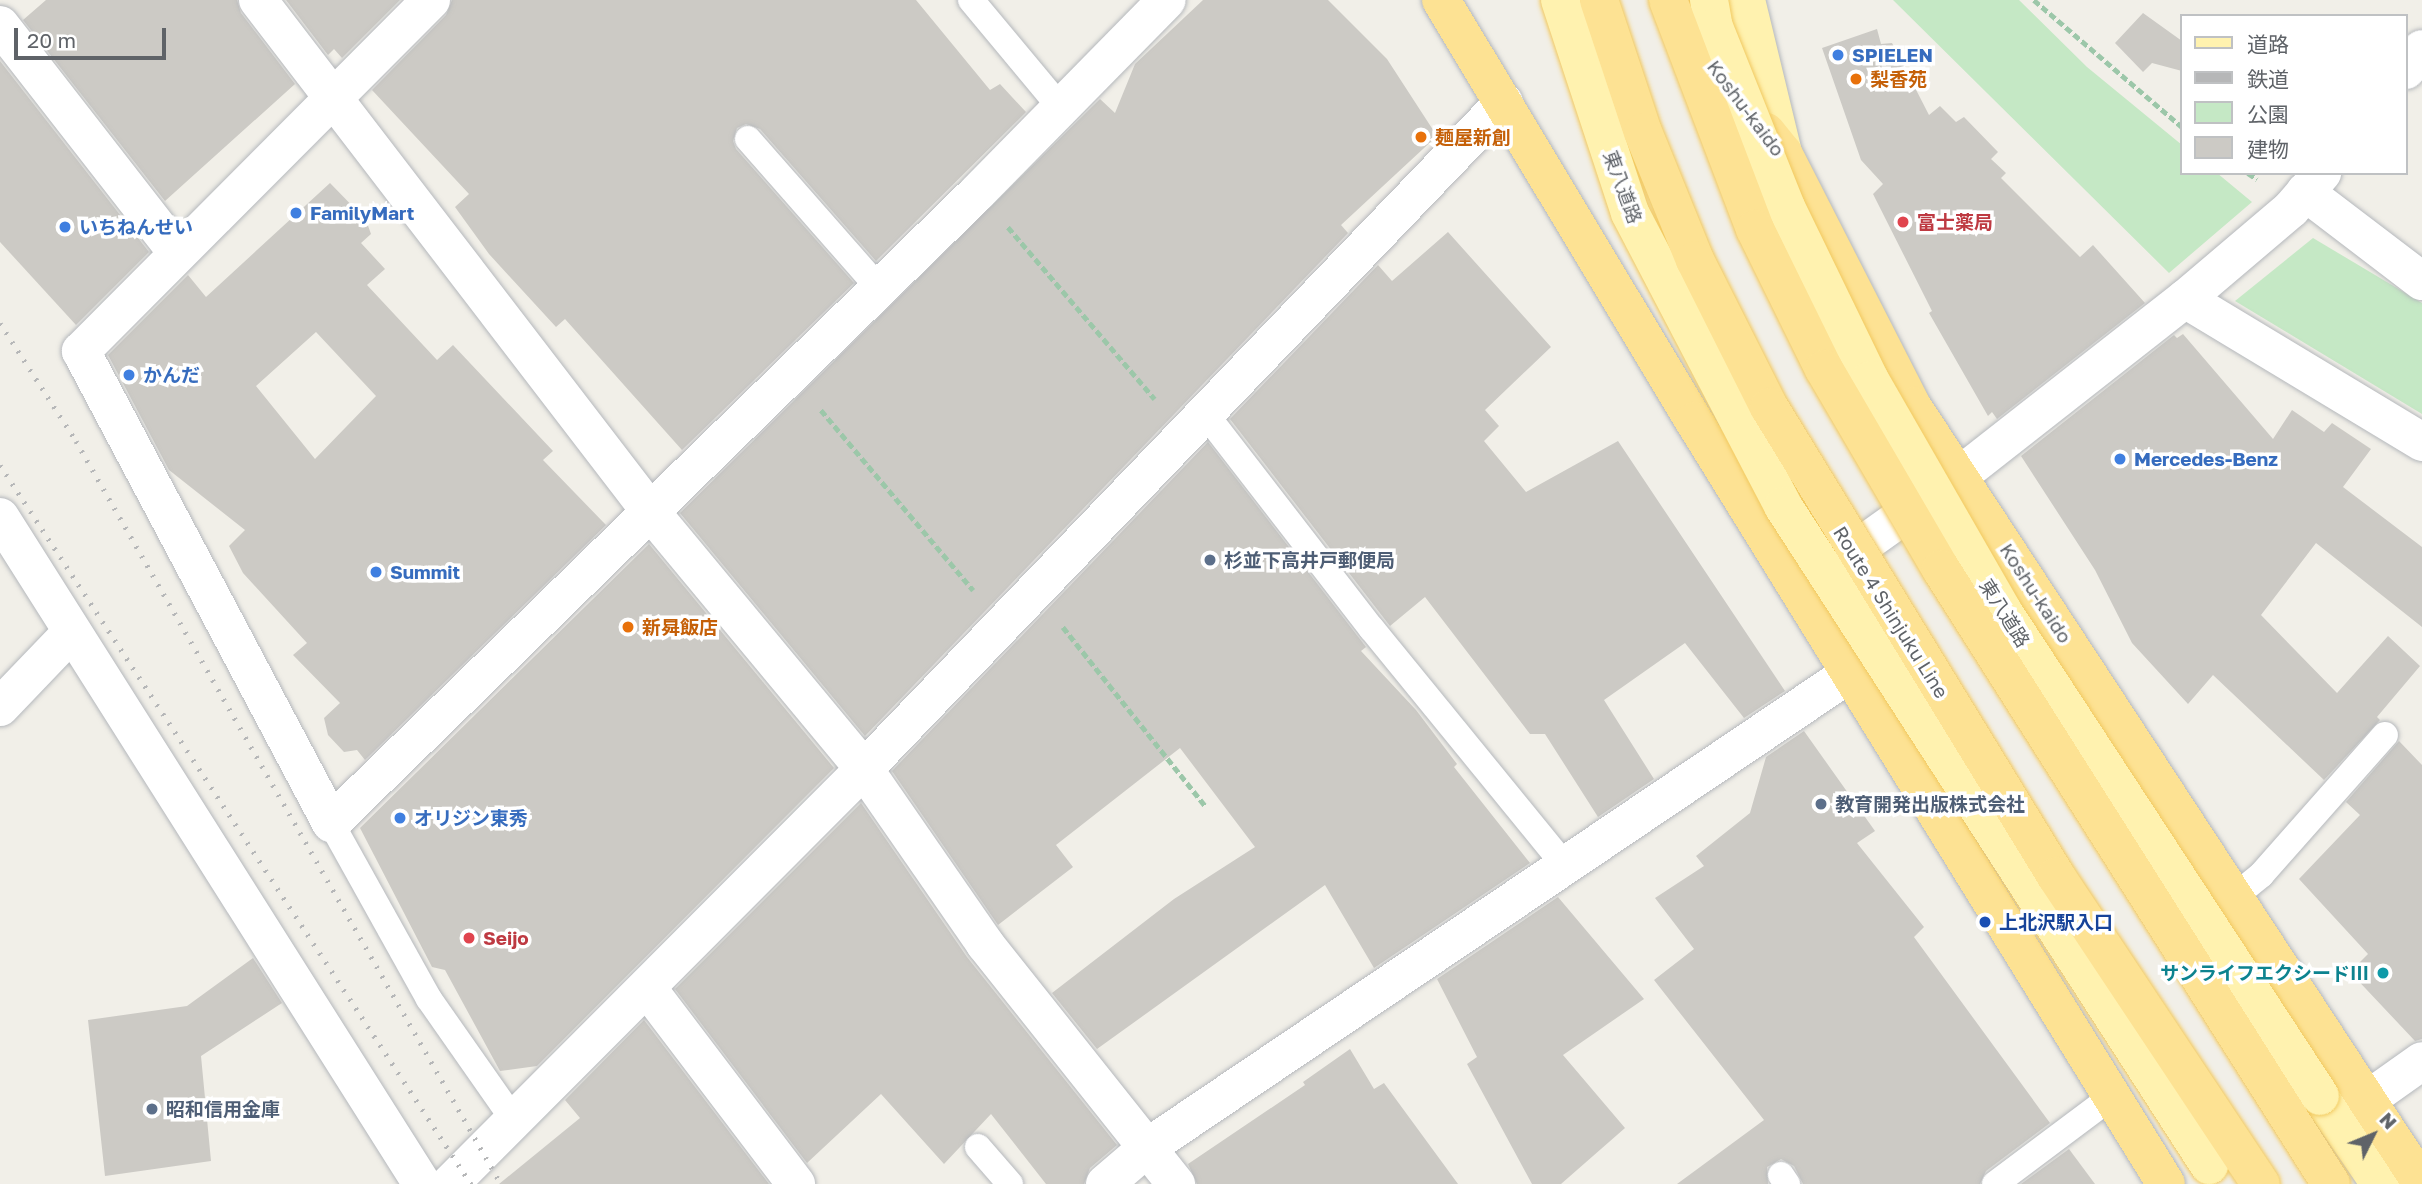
<!DOCTYPE html>
<meta charset="utf-8">
<style>
body{margin:0}
#map{position:relative;width:2422px;height:1184px;overflow:hidden;background:#f1efe8;font-family:"Golos Text","Noto Sans JP",sans-serif}
div>[style]{position:absolute}
.green>*{inset:0;background:#c5e8c5}
.building>*{inset:0;background:#cccac5}
.path>*{height:4.5px;margin-top:-2.25px;transform-origin:0;background:repeating-linear-gradient(90deg,#9cc7a9 0 7px,transparent 0 10.5px)}
.roads{filter:drop-shadow(0 0 2px #b5b8bc) drop-shadow(0 0 2px #b5b8bc)}
.lane>*{height:26px;margin:-13px;padding:0 13px;transform-origin:13px;border-radius:13px;background:#fff}
.street>*{height:38px;margin:-19px;padding:0 19px;transform-origin:19px;border-radius:19px;background:#fff}
.primary>*{height:38px;margin:-19px;padding:0 19px;transform-origin:19px;border-radius:19px;background:#fff2af}
.highway>*{height:38px;margin:-19px;padding:0 19px;transform-origin:19px;border-radius:19px;background:#fde293}
.rail>*{height:5px;margin-top:-2.5px;transform-origin:0;background:repeating-linear-gradient(90deg,#b6b7b8 0 2px,transparent 0 11px)}
.bridges{filter:drop-shadow(0 0 2px #f2c960) drop-shadow(0 0 2px #f2c960)}
.primary-bridge>*{height:38px;margin:-19px;padding:0 19px;transform-origin:19px;border-radius:19px;background:#fff2af}
.highway-bridge>*{height:38px;margin:-19px;padding:0 19px;transform-origin:19px;border-radius:19px;background:#fde293}
.dots>*{width:19px;height:19px;translate:-50% -50%;box-sizing:border-box;border:4px solid #fff;border-radius:50%}
span{translate:-50% -50%;white-space:nowrap;text-align:center;line-height:1.15;-webkit-text-stroke:7px #fff;paint-order:stroke}
.shop-label{font-size:19px;color:#366cbe;font-weight:700}
.left{translate:0 -50%;text-align:left}
.food-label{font-size:19px;color:#c56008;font-weight:700}
.street-label{font-size:19px;color:#5f6368}
.health-label{font-size:19px;color:#be3a42;font-weight:700}
.service-label{font-size:19px;color:#4e5e75;font-weight:700}
.transit-label{font-size:19px;color:#164399;font-weight:700}
.culture-label{font-size:19px;color:#0d838f;font-weight:700}
.right{translate:-100% -50%;text-align:right}
.legend{position:absolute;left:2180px;top:14px;width:228px;height:161px;box-sizing:border-box;background:#fff;border:2px solid #bfc1c3;margin:0;padding:9px 12px;list-style:none;font-size:21px;color:#5f6368}
.legend li{display:flex;align-items:center;gap:14px;height:35px}
.legend b{width:35px;border:2px solid #bfc1c3}
.north{position:absolute;left:2338px;top:1100px;width:70px;height:70px;-webkit-text-stroke:5px #fff;paint-order:stroke;rotate:47deg;font-size:19px;font-weight:700;line-height:28px;text-align:center;color:#5f6368}
.north::after{content:'';display:block;margin:auto;width:24px;height:32px;background:#5f6368;clip-path:polygon(50% 0,100% 100%,50% 72%,0 100%)}
.scale{position:absolute;left:14px;top:28px;width:152px;height:32px;box-sizing:border-box;border:4px solid #5f6368;border-top:0;padding-left:9px;font-size:21px;line-height:24px;white-space:nowrap;color:#5f6368;-webkit-text-stroke:5px #fff;paint-order:stroke}
</style>
<div id="map">
<div class="green">
<div style="clip-path:polygon(1893px 0,2019px 0,2087px 67px,2182px 145px,2182px 173px,2217px 173px,2252px 202px,2169px 273px)"></div>
<div style="clip-path:polygon(2313px 238px,2422px 303px,2422px 414px,2235px 301px)"></div>
</div>
<div class="building">
<div style="clip-path:polygon(46px 0,237px 0,241px 13px,295px 84px,165px 201px,23px 20px)"></div>
<div style="clip-path:polygon(286px 0,400px 0,342px 58px,334px 49px,328px 55px)"></div>
<div style="clip-path:polygon(452px 0,916px 0,990px 90px,1000px 84px,1026px 112px,876px 261px,760px 129px,746px 124px,737px 128px,733px 141px,736px 149px,854px 283px,682px 450px,565px 319px,556px 327px,489px 254px,455px 207px,469px 194px,372px 90px,446px 15px)"></div>
<div style="clip-path:polygon(1203px 0,1328px 0,1387px 59px,1437px 136px,1341px 225px,1348px 233px,865px 736px,680px 513px,1100px 99px,1115px 113px,1135px 64px)"></div>
<div style="clip-path:polygon(2143px 13px,2182px 41px,2182px 71px,2152px 63px,2143px 72px,2115px 43px)"></div>
<div style="clip-path:polygon(1877px 29px,1881px 44px,1892px 43px,1929px 115px,1940px 106px,1956px 122px,1964px 117px,1998px 152px,1991px 159px,2006px 173px,2001px 178px,2080px 257px,2093px 245px,2145px 303px,1997px 419px,1992px 412px,1988px 416px,1929px 313px,1932px 311px,1873px 194px,1883px 184px,1861px 160px,1822px 48px)"></div>
<div style="clip-path:polygon(0 61px,149px 252px,76px 325px,0 242px)"></div>
<div style="clip-path:polygon(evenodd,330px 183px,366px 220px,371px 234px,361px 243px,385px 269px,367px 285px,437px 360px,453px 345px,553px 451px,543px 460px,606px 525px,365px 760px,357px 750px,344px 752px,328px 735px,324px 718px,340px 703px,293px 655px,307px 643px,243px 573px,229px 546px,245px 530px,169px 470px,108px 355px,188px 275px,206px 297px,330px 183px,316px 332px,376px 396px,315px 459px,256px 386px,316px 332px)"></div>
<div style="clip-path:polygon(1448px 232px,1551px 347px,1485px 410px,1499px 426px,1484px 441px,1526px 492px,1618px 441px,1785px 691px,1744px 718px,1685px 643px,1604px 700px,1654px 779px,1598px 817px,1545px 734px,1530px 734px,1425px 597px,1390px 626px,1230px 419px,1378px 265px,1392px 281px)"></div>
<div style="clip-path:polygon(2183px 334px,2273px 439px,2292px 410px,2324px 432px,2332px 423px,2371px 449px,2343px 487px,2422px 547px,2422px 627px,2316px 543px,2261px 615px,2337px 693px,2388px 636px,2420px 666px,2377px 717px,2380px 720px,2324px 780px,2213px 675px,2188px 704px,2132px 643px,2095px 570px,2021px 456px,2174px 335px,2177px 338px)"></div>
<div style="clip-path:polygon(1208px 442px,1366px 647px,1361px 651px,1416px 710px,1457px 764px,1454px 767px,1530px 863px,1374px 968px,1325px 885px,1097px 1049px,1052px 993px,1174px 899px,1255px 847px,1180px 748px,1056px 845px,1073px 867px,998px 925px,892px 771px)"></div>
<div style="clip-path:polygon(649px 544px,834px 768px,537px 1066px,500px 1071px,445px 970px,432px 967px,360px 828px)"></div>
<div style="clip-path:polygon(1804px 731px,1875px 831px,1857px 843px,1924px 927px,1914px 937px,2050px 1123px,1986px 1171px,1980px 1184px,1803px 1184px,1794px 1166px,1781px 1159px,1767px 1167px,1768px 1184px,1677px 1184px,1764px 1120px,1654px 980px,1694px 949px,1655px 898px,1704px 866px,1696px 856px,1750px 813px,1766px 757px)"></div>
<div style="clip-path:polygon(2399px 741px,2422px 765px,2422px 1039px,2415px 1041px,2350px 972px,2368px 954px,2299px 879px,2360px 815px,2346px 802px)"></div>
<div style="clip-path:polygon(861px 803px,967px 957px,1117px 1145px,1090px 1168px,1084px 1184px,1046px 1184px,991px 1114px,944px 1164px,881px 1094px,807px 1163px,675px 989px)"></div>
<div style="clip-path:polygon(1558px 897px,1644px 999px,1563px 1055px,1625px 1128px,1561px 1184px,1532px 1184px,1467px 1064px,1477px 1057px,1437px 979px)"></div>
<div style="clip-path:polygon(253px 958px,282px 1003px,201px 1056px,211px 1161px,105px 1176px,88px 1020px,187px 1006px)"></div>
<div style="clip-path:polygon(644px 1020px,769px 1184px,499px 1184px,580px 1118px,565px 1100px)"></div>
<div style="clip-path:polygon(1350px 1049px,1374px 1089px,1384px 1083px,1458px 1184px,1197px 1184px,1188px 1164px,1305px 1085px,1303px 1082px)"></div>
<div style="clip-path:polygon(2069px 1149px,2095px 1184px,2021px 1184px)"></div>
</div>
<div class="path">
<div style="left:2034px;top:0;width:195px;rotate:40.6deg"></div>
<div style="left:2248px;top:173px;width:11px;rotate:34deg"></div>
<div style="left:1008px;top:227px;width:226px;rotate:49.5deg"></div>
<div style="left:821px;top:410px;width:236px;rotate:49.8deg"></div>
<div style="left:1063px;top:627px;width:230px;rotate:51.5deg"></div>
</div>
<div class="roads">
<div class="lane">
<div style="left:971px;top:0;width:141px;rotate:50.2deg"></div>
<div style="left:748px;top:139px;width:198px;rotate:48.7deg"></div>
<div style="left:1204px;top:412px;width:274px;rotate:52.3deg"></div>
<div style="left:1372px;top:629px;width:306px;rotate:50.8deg"></div>
<div style="left:331px;top:823px;width:201px;rotate:60.9deg"></div>
<div style="left:429px;top:999px;width:146px;rotate:55deg"></div>
<div style="left:2234px;top:897px;width:35px;rotate:-39deg"></div>
<div style="left:2261px;top:875px;width:187px;rotate:-48.5deg"></div>
<div style="left:978px;top:1147px;width:49px;rotate:49.1deg"></div>
<div style="left:1781px;top:1175px;width:11px;rotate:56deg"></div>
<div style="left:1995px;top:1184px;width:144px;rotate:-36.8deg"></div>
</div>
<div class="street">
<div style="left:258px;top:0;width:644px;rotate:52.51deg"></div>
<div style="left:650px;top:511px;width:335px;rotate:50.3deg"></div>
<div style="left:864px;top:769px;width:213px;rotate:55.3deg"></div>
<div style="left:985px;top:944px;width:307px;rotate:51.5deg"></div>
<div style="left:431px;top:0;width:496px;rotate:134.9deg"></div>
<div style="left:81px;top:351px;width:534px;rotate:62.09deg"></div>
<div style="left:331px;top:823px;width:904px;rotate:-44.28deg"></div>
<div style="left:978px;top:192px;width:269px;rotate:-45.5deg"></div>
<div style="left:0;top:25px;width:286px;rotate:52.1deg"></div>
<div style="left:2406px;top:70px;width:26px;rotate:-53deg"></div>
<div style="left:2305px;top:192px;width:147px;rotate:37.3deg"></div>
<div style="left:2185px;top:299px;width:277px;rotate:31.1deg"></div>
<div style="left:0;top:517px;width:789px;rotate:57.68deg"></div>
<div style="left:1830px;top:568px;width:158px;rotate:-35.5deg"></div>
<div style="left:1959px;top:476px;width:287px;rotate:-38.1deg"></div>
<div style="left:2185px;top:299px;width:139px;rotate:-40.3deg"></div>
<div style="left:2291px;top:209px;width:48px;rotate:-49.3deg"></div>
<div style="left:0;top:707px;width:104px;rotate:-46.2deg"></div>
<div style="left:648px;top:989px;width:245px;rotate:52.8deg"></div>
<div style="left:2367px;top:1100px;width:67px;rotate:-35.3deg"></div>
<div style="left:450px;top:1184px;width:586px;rotate:-45.07deg"></div>
<div style="left:864px;top:769px;width:924px;rotate:-46.18deg"></div>
<div style="left:1105px;top:1184px;width:57px;rotate:-40.7deg"></div>
<div style="left:1148px;top:1147px;width:846px;rotate:-34.01deg"></div>
</div>
<div class="primary">
<div style="left:1746px;top:0;width:157px;rotate:76.4deg"></div>
<div style="left:2320px;top:1096px;width:107px;rotate:55.7deg"></div>
</div>
<div class="highway">
<div style="left:1441px;top:0;width:491px;rotate:59deg"></div>
<div style="left:1694px;top:421px;width:897px;rotate:58.26deg"></div>
<div style="left:1766px;top:132px;width:27px;rotate:51deg"></div>
<div style="left:1783px;top:153px;width:284px;rotate:63deg"></div>
<div style="left:1912px;top:406px;width:930px;rotate:56.75deg"></div>
</div>
</div>
<div class="rail">
<div style="left:0;top:323px;width:140px;rotate:57.2deg"></div>
<div style="left:76px;top:441px;width:856px;rotate:60.23deg"></div>
<div style="left:0;top:465px;width:860px;rotate:56.77deg"></div>
</div>
<div class="bridges">
<div class="primary-bridge">
<div style="left:1560px;top:0;width:224px;rotate:71.8deg"></div>
<div style="left:1630px;top:213px;width:331px;rotate:62.4deg"></div>
<div style="left:1783px;top:506px;width:785px;rotate:57.12deg"></div>
<div style="left:1709px;top:0;width:27px;rotate:80deg"></div>
<div style="left:1714px;top:27px;width:194px;rotate:68.2deg"></div>
<div style="left:1786px;top:207px;width:192px;rotate:64.1deg"></div>
<div style="left:1870px;top:380px;width:269px;rotate:60.1deg"></div>
<div style="left:2004px;top:613px;width:577px;rotate:56.81deg"></div>
</div>
<div class="highway-bridge">
<div style="left:1599px;top:0;width:139px;rotate:71.6deg"></div>
<div style="left:1643px;top:132px;width:138px;rotate:67.9deg"></div>
<div style="left:1695px;top:260px;width:165px;rotate:63.3deg"></div>
<div style="left:1769px;top:407px;width:550px;rotate:58.54deg"></div>
<div style="left:2056px;top:876px;width:370px;rotate:56.4deg"></div>
<div style="left:1668px;top:0;width:245px;rotate:69.2deg"></div>
<div style="left:1755px;top:229px;width:156px;rotate:63.8deg"></div>
<div style="left:1824px;top:369px;width:232px;rotate:59.7deg"></div>
<div style="left:1941px;top:569px;width:728px;rotate:57.62deg"></div>
</div>
</div>
<div class="dots">
<div style="left:1838px;top:55px;background:#3f7fe0"></div>
<div style="left:1856px;top:79px;background:#e8710a"></div>
<div style="left:1421px;top:137px;background:#e8710a"></div>
<div style="left:296px;top:213px;background:#3f7fe0"></div>
<div style="left:1903px;top:222px;background:#e0444e"></div>
<div style="left:65px;top:227px;background:#3f7fe0"></div>
<div style="left:129px;top:375px;background:#3f7fe0"></div>
<div style="left:2120px;top:459px;background:#3f7fe0"></div>
<div style="left:1210px;top:560px;background:#5c6f8a"></div>
<div style="left:376px;top:572px;background:#3f7fe0"></div>
<div style="left:628px;top:627px;background:#e8710a"></div>
<div style="left:1821px;top:804px;background:#5c6f8a"></div>
<div style="left:400px;top:818px;background:#3f7fe0"></div>
<div style="left:1985px;top:922px;background:#1a4fb4"></div>
<div style="left:469px;top:938px;background:#e0444e"></div>
<div style="left:2383px;top:973px;background:#0f9aa8"></div>
<div style="left:152px;top:1109px;background:#5c6f8a"></div>
</div>
<div class="shop-label">
<span class="left" style="left:1852px;top:55px">SPIELEN</span>
<span class="left" style="left:310px;top:213px">FamilyMart</span>
<span class="left" style="left:79px;top:227px">いちねんせい</span>
<span class="left" style="left:143px;top:375px">かんだ</span>
<span class="left" style="left:2134px;top:459px">Mercedes-Benz</span>
<span class="left" style="left:390px;top:572px">Summit</span>
<span class="left" style="left:414px;top:818px">オリジン東秀</span>
</div>
<div class="food-label">
<span class="left" style="left:1870px;top:79px">梨香苑</span>
<span class="left" style="left:1435px;top:137px">麺屋新創</span>
<span class="left" style="left:642px;top:627px">新曻飯店</span>
</div>
<div class="street-label">
<span style="left:1746px;top:108px;rotate:53deg">Koshu-kaido</span>
<span style="left:1623px;top:187px;rotate:70deg">東八道路</span>
<span style="left:2036px;top:593px;rotate:57deg">Koshu-kaido</span>
<span style="left:1891px;top:612px;rotate:58deg">Route 4 Shinjuku Line</span>
<span style="left:2005px;top:613px;rotate:58deg">東八道路</span>
</div>
<div class="health-label">
<span class="left" style="left:1917px;top:222px">富士薬局</span>
<span class="left" style="left:483px;top:938px">Seijo</span>
</div>
<div class="service-label">
<span class="left" style="left:1224px;top:560px">杉並下高井戸郵便局</span>
<span class="left" style="left:1835px;top:804px">教育開発出版株式会社</span>
<span class="left" style="left:166px;top:1109px">昭和信用金庫</span>
</div>
<div class="transit-label">
<span class="left" style="left:1999px;top:922px">上北沢駅入口</span>
</div>
<div class="culture-label">
<span class="right" style="left:2369px;top:973px">サンライフエクシードⅢ</span>
</div>
<ul class="legend">
<li><b style="height:9px;background:#fff2af"></b>道路</li>
<li><b style="height:9px;background:#b6b7b8"></b>鉄道</li>
<li><b style="height:19px;background:#c5e8c5"></b>公園</li>
<li><b style="height:19px;background:#cccac5"></b>建物</li>
</ul>
<div class="north">N</div>
<div class="scale">20 m</div>
</div>
